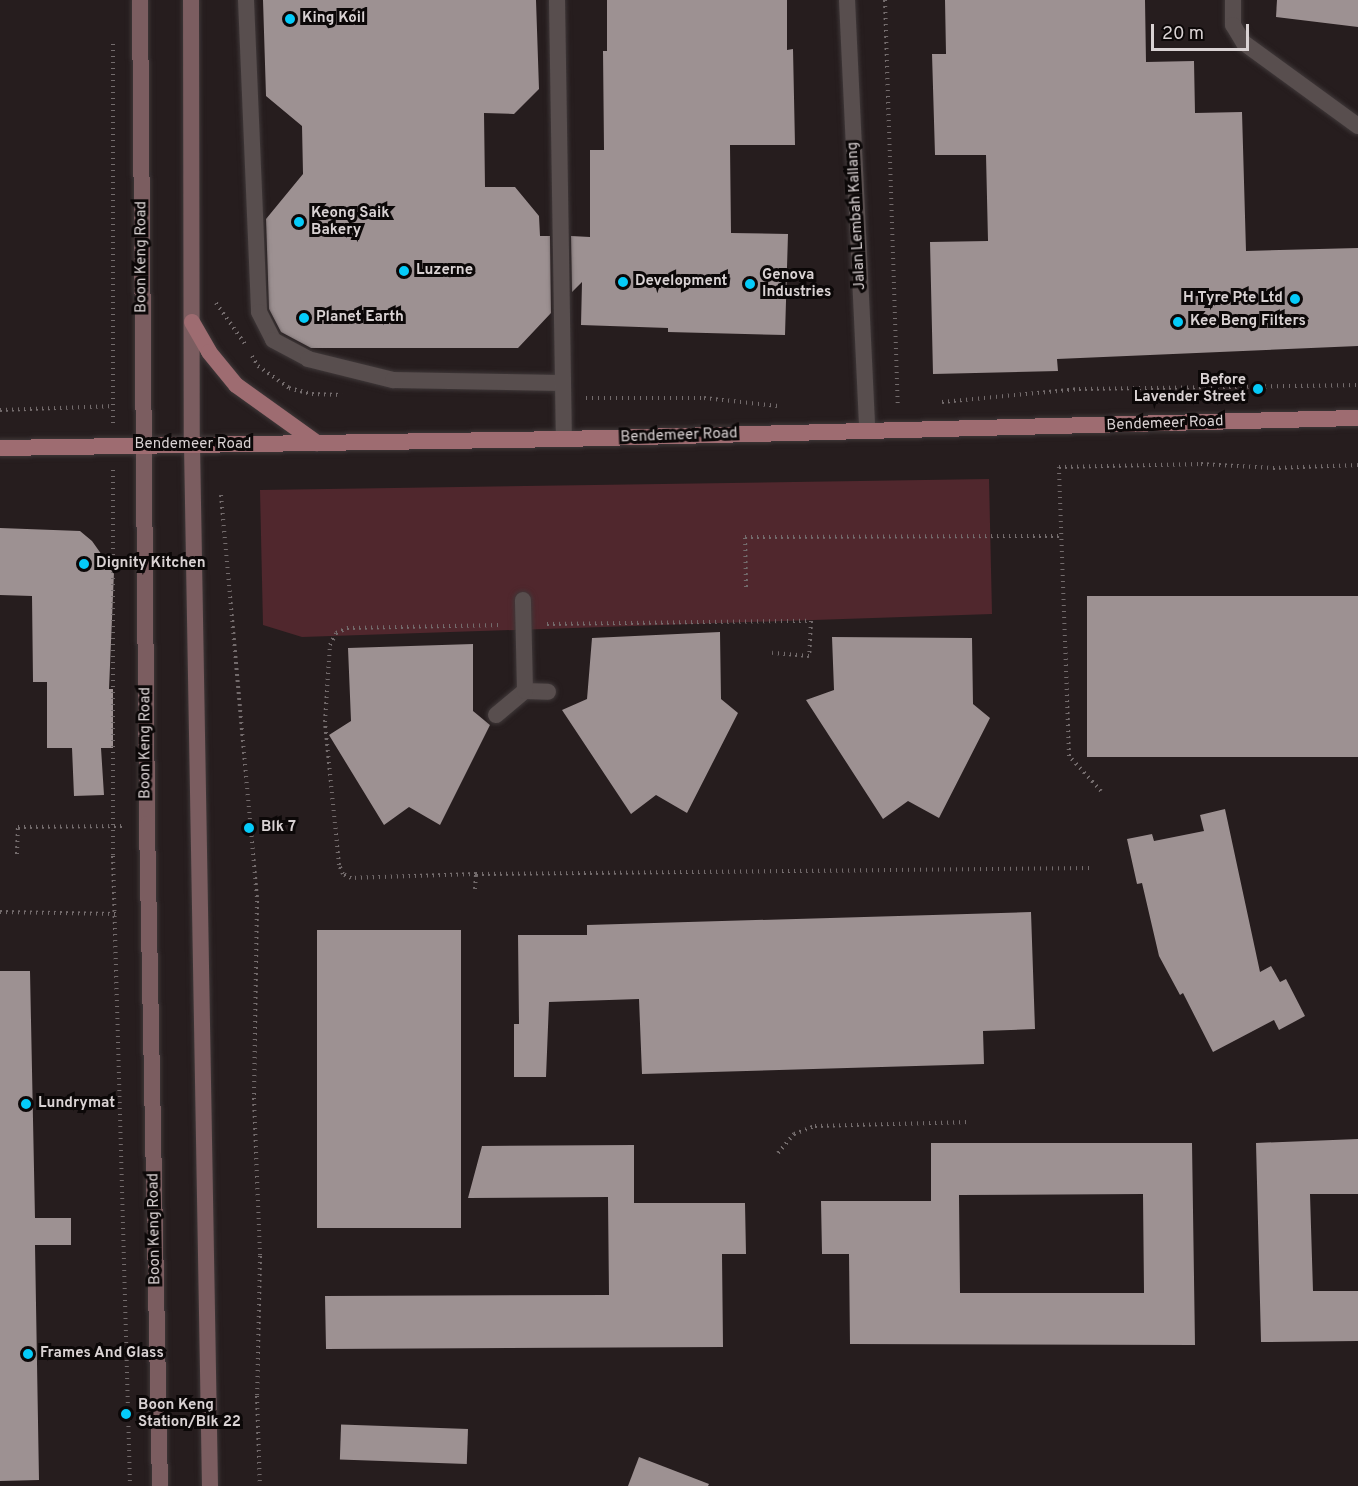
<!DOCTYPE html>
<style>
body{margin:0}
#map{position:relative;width:1358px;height:1486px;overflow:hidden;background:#261d1e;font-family:Overpass,sans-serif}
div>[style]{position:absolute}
.green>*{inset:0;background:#50272d}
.building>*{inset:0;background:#9d9192;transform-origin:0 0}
.path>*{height:4px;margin-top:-2px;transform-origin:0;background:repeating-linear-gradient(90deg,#736b6c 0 1.5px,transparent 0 6px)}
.roads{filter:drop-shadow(0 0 2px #3f3839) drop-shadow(0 0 2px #3f3839)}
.service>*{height:16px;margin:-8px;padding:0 8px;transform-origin:8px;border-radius:8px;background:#584e4e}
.minor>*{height:16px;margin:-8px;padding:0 8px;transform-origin:8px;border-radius:8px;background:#584e4e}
.secondary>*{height:16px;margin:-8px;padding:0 8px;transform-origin:8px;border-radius:8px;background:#7b5d60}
.primary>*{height:16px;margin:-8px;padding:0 8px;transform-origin:8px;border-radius:8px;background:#9e6c71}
.dots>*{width:16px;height:16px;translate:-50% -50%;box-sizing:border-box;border:3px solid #0c0808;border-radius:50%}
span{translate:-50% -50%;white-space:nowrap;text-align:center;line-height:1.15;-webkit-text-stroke:6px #0c0808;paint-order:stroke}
.poi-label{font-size:15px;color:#d9d2d3;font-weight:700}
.left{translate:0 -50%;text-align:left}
.right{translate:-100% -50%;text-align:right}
.street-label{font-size:15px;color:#d9d2d3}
.scale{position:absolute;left:1151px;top:24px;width:98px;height:27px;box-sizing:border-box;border:3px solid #d9d2d3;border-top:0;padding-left:8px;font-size:18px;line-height:21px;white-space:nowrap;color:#d9d2d3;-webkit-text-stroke:4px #0c0808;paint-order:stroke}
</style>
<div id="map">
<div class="green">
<div style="clip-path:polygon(989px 479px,992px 614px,302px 637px,263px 625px,260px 490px)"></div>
</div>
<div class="building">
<div style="clip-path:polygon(263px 0,536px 0,539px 89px,514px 114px,484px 113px,485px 187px,515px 187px,539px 216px,540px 236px,550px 236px,551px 313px,518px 348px,311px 348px,281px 332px,269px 309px,266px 219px,303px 174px,302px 126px,266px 96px)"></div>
<div style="clip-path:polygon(607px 0,787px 0,787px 50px,793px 49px,795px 145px,730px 145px,731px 233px,788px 234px,785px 335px,668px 332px,668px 328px,581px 325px,582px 282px,572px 292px,571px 236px,590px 237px,590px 150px,604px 150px,603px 51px,607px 51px)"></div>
<div style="clip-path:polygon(945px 0,1145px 0,1146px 62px,1194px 61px,1195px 113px,1242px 112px,1246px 251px,1358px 248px,1358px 346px,1057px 359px,1058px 371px,933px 374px,930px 242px,988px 241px,986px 155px,935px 155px,932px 54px,946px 54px)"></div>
<div style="clip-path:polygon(1277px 0,1358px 0,1358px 27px,1276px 17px)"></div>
<div style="clip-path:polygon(0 528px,80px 531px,92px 541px,114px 572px,109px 689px,113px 689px,113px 748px,101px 748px,104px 795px,74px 796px,72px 748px,47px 748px,47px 682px,33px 682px,32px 596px,0 595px)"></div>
<div style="left:1358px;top:596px;width:161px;height:271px;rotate:90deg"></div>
<div style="clip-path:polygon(720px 632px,721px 699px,738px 713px,687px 813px,656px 795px,631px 814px,562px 710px,587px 699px,592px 638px)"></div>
<div style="clip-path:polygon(832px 637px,972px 638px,973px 704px,990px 718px,939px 818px,908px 801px,883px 819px,806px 700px,834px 690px)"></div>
<div style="clip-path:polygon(473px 644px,473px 711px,490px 725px,440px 825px,409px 807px,384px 825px,329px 735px,351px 721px,348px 648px)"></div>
<div style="clip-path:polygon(1225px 809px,1260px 972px,1271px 966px,1280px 982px,1286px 979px,1305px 1016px,1279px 1030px,1274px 1020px,1213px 1052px,1183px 993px,1180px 995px,1159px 956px,1142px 883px,1137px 884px,1127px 839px,1152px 834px,1154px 841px,1204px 831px,1200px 815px)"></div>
<div style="clip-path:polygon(1031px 912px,1035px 1029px,983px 1031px,984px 1064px,642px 1074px,639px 999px,549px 1002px,546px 1077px,514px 1077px,514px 1024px,519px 1024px,518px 935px,587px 935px,587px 925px)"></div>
<div style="left:317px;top:930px;width:144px;height:298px"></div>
<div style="clip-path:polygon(0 971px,30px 971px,35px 1218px,71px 1218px,71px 1245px,35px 1245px,39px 1480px,0 1481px)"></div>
<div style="clip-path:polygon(1358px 1139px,1358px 1194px,1310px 1194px,1313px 1291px,1358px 1291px,1358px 1341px,1261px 1342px,1256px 1143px)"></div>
<div style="clip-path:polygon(evenodd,931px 1143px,1192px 1143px,1195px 1345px,850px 1344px,849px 1254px,822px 1254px,821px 1201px,931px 1201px,931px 1143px,1143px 1194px,1144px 1293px,960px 1293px,959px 1195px,1143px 1194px)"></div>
<div style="clip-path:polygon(634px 1145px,634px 1203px,745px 1203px,746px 1254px,722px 1254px,723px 1347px,326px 1349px,325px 1296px,609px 1295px,608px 1197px,468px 1198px,482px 1146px)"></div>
<div style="left:468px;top:1429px;width:35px;height:127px;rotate:92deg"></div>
<div style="clip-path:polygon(639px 1457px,709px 1484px,708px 1486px,628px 1486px)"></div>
</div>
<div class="path">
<div style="left:885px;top:0;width:406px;rotate:88.2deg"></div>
<div style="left:113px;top:44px;width:380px;rotate:90deg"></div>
<div style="left:216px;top:303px;width:50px;rotate:54.7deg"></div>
<div style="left:252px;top:356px;width:12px;rotate:59deg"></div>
<div style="left:258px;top:366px;width:38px;rotate:35deg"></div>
<div style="left:289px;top:388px;width:24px;rotate:15deg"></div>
<div style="left:312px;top:394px;width:30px;rotate:2deg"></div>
<div style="left:586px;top:398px;width:118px"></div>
<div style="left:704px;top:398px;width:75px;rotate:6.1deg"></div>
<div style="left:942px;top:402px;width:138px;rotate:-5.4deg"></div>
<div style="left:1079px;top:389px;width:279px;rotate:-0.8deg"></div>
<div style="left:0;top:410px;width:114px;rotate:-2deg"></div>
<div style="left:113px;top:470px;width:386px;rotate:90deg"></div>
<div style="left:113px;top:856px;width:630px;rotate:88.45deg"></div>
<div style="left:221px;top:495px;width:408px;rotate:84.9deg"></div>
<div style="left:257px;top:901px;width:197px;rotate:90.9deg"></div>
<div style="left:254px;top:1098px;width:158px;rotate:87.8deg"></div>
<div style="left:260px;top:1256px;width:140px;rotate:91.2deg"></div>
<div style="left:257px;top:1396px;width:90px;rotate:88.1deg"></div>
<div style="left:746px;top:587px;width:50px;rotate:-91.1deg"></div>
<div style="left:745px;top:537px;width:316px;rotate:-0.2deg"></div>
<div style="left:547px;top:624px;width:264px;rotate:-0.7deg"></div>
<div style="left:811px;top:621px;width:35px;rotate:93deg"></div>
<div style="left:809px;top:656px;width:37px;rotate:-175deg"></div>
<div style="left:1101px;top:791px;width:47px;rotate:-132.4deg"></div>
<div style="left:1069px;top:756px;width:289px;rotate:-92deg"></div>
<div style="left:1059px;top:467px;width:142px;rotate:-1.2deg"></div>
<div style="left:1201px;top:464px;width:72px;rotate:3.2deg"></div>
<div style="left:1273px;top:468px;width:85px;rotate:-2deg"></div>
<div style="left:17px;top:854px;width:27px;rotate:-88deg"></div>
<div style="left:18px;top:827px;width:104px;rotate:-0.6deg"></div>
<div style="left:476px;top:874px;width:618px;rotate:-0.56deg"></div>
<div style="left:475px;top:889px;width:15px;rotate:-86deg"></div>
<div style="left:476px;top:874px;width:125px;rotate:178.2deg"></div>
<div style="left:351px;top:878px;width:9px;rotate:-153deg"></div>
<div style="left:343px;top:874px;width:10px;rotate:-114deg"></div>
<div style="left:339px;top:865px;width:144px;rotate:-95.6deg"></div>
<div style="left:325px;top:722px;width:77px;rotate:-86.3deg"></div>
<div style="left:330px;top:645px;width:13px;rotate:-63deg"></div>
<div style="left:336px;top:633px;width:12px;rotate:-24deg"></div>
<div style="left:347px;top:628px;width:154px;rotate:-1.1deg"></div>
<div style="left:0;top:912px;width:116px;rotate:1deg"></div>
<div style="left:778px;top:1153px;width:25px;rotate:-50deg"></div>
<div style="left:794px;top:1134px;width:22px;rotate:-21deg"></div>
<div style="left:815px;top:1126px;width:154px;rotate:-1.5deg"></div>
</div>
<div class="roads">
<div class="service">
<div style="left:246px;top:0;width:312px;rotate:87.6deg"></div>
<div style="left:259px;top:312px;width:31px;rotate:63deg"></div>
<div style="left:273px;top:340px;width:40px;rotate:28deg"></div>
<div style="left:308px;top:359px;width:88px;rotate:13.9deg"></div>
<div style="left:393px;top:380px;width:169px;rotate:1deg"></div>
<div style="left:557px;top:0;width:439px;rotate:89.1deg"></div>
<div style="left:1233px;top:0;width:25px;rotate:90deg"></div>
<div style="left:1233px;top:25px;width:21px;rotate:59deg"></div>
<div style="left:1244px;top:43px;width:141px;rotate:36.1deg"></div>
<div style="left:525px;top:691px;width:23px;rotate:2deg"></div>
<div style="left:496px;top:715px;width:38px;rotate:-40deg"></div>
<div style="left:525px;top:691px;width:91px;rotate:-91.3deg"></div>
</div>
<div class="minor">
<div style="left:847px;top:0;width:431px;rotate:87.3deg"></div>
</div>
<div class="secondary">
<div style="left:140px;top:0;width:824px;rotate:89.51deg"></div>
<div style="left:147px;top:824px;width:662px;rotate:88.88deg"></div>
<div style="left:191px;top:0;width:445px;rotate:89.9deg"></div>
<div style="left:192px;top:445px;width:1041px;rotate:89.01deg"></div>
</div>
<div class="primary">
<div style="left:192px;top:322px;width:34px;rotate:60deg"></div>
<div style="left:209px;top:352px;width:43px;rotate:50.7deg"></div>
<div style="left:236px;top:385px;width:100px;rotate:35.6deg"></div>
<div style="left:0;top:448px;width:564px;rotate:-0.91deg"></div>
<div style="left:564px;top:439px;width:794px;rotate:-1.52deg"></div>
</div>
</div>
<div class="dots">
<div style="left:290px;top:19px;background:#05cbf9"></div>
<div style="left:299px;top:222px;background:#05cbf9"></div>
<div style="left:404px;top:271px;background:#05cbf9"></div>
<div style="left:623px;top:282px;background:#05cbf9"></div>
<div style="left:750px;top:284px;background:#05cbf9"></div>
<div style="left:1295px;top:299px;background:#05cbf9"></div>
<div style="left:304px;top:318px;background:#05cbf9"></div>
<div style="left:1178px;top:322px;background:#05cbf9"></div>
<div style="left:1258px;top:389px;background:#05cbf9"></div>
<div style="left:84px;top:564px;background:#05cbf9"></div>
<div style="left:249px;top:828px;background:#05cbf9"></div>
<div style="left:26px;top:1104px;background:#05cbf9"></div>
<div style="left:28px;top:1354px;background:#05cbf9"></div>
<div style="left:126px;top:1414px;background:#05cbf9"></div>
</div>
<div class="poi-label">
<span class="left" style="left:302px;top:19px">King Koil</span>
<span class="left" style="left:311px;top:222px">Keong Saik<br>Bakery</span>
<span class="left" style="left:416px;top:271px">Luzerne</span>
<span class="left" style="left:762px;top:284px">Genova<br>Industries</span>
<span class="left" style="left:635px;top:282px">Development</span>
<span class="right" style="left:1283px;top:299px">H Tyre Pte Ltd</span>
<span class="left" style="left:316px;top:318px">Planet Earth</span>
<span class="left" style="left:1190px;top:322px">Kee Beng Filters</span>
<span class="right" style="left:1246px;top:389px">Before<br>Lavender Street</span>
<span class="left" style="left:96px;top:564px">Dignity Kitchen</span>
<span class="left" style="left:261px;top:828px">Blk 7</span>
<span class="left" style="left:38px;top:1104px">Lundrymat</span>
<span class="left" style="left:40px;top:1354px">Frames And Glass</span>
<span class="left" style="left:138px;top:1414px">Boon Keng<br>Station/Blk 22</span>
</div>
<div class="street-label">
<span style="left:857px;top:216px;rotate:-93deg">Jalan Lembah Kallang</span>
<span style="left:142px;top:257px;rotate:-90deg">Boon Keng Road</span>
<span style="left:1165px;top:424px;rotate:-2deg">Bendemeer Road</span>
<span style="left:679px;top:436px;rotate:-2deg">Bendemeer Road</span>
<span style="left:193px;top:445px">Bendemeer Road</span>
<span style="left:146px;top:743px;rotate:-90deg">Boon Keng Road</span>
<span style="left:155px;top:1229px;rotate:-91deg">Boon Keng Road</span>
</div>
<div class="scale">20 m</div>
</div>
